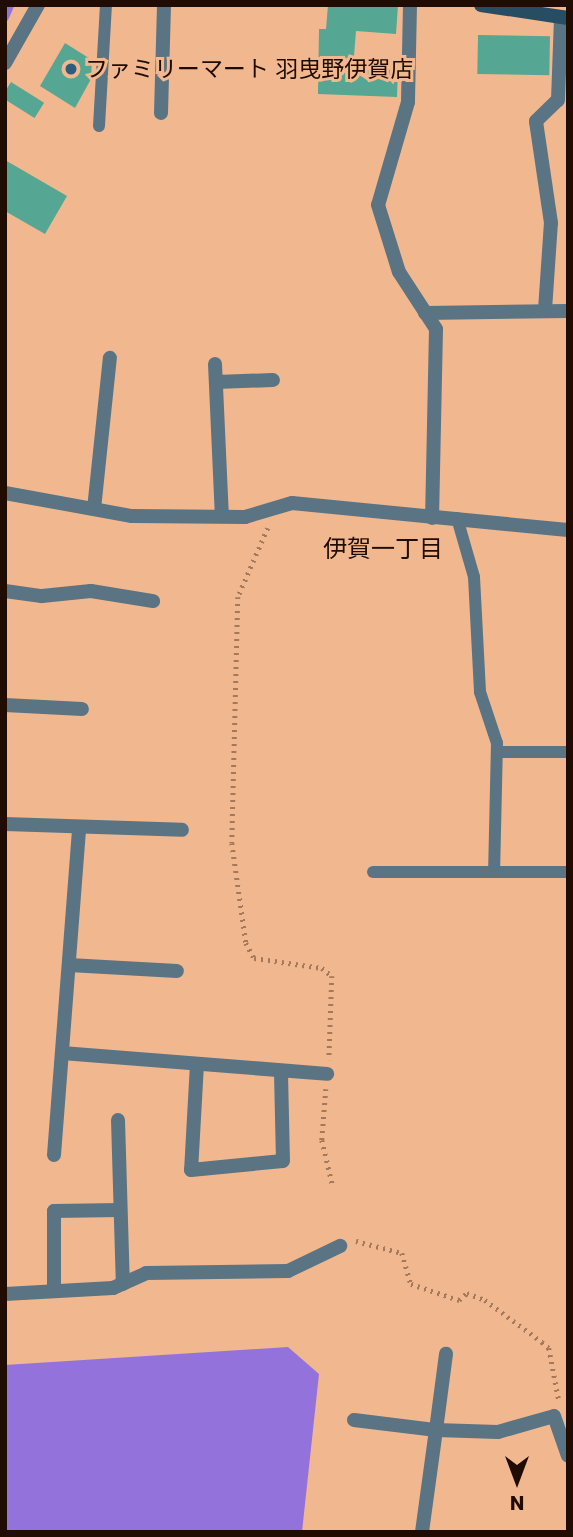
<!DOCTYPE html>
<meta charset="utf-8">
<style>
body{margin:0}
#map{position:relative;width:573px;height:1537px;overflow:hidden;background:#f1b890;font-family:Poppins,"Noto Sans JP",sans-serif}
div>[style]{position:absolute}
.water>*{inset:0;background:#9472db}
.stream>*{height:7px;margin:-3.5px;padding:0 3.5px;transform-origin:3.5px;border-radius:3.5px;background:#9472db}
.building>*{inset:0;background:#55a693;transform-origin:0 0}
.path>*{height:4.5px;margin-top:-2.25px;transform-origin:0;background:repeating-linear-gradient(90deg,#a4795b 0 2px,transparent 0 7px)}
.service>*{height:12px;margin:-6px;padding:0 6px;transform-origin:6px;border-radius:6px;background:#5b7484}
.minor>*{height:14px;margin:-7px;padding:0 7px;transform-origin:7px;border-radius:7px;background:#5b7484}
.secondary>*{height:14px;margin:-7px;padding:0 7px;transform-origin:7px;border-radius:7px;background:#274d63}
.dots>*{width:19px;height:19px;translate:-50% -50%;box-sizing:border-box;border:4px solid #f1b890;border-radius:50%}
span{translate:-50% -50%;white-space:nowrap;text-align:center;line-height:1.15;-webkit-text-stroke:6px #f1b890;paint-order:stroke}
.poi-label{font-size:23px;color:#200c01}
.left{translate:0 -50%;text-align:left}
.neighbourhood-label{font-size:24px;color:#200c01}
.frame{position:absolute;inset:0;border:7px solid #200c01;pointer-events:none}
.north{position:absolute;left:482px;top:1446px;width:70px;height:70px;-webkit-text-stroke:5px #f1b890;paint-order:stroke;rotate:180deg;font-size:19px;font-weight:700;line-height:28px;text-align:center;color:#200c01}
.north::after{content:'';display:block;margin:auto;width:24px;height:32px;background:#200c01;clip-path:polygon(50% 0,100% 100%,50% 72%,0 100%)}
</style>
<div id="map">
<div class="water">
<div style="clip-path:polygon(288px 1347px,319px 1374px,302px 1532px,5px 1532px,5px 1365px)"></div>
</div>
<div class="stream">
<div style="left:5px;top:17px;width:13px;rotate:-67deg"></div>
</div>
<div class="building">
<div style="clip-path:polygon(328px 5px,398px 5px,396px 34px,356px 31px,353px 68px,398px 70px,397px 97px,318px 94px,319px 29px,326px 29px)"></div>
<div style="left:478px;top:35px;width:72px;height:39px;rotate:1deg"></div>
<div style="clip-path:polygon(65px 43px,92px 60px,91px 79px,75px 108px,40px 86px)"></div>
<div style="left:11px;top:82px;width:39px;height:18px;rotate:32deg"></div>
<div style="clip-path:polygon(5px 160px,67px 196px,45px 234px,5px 211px)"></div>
</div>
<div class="path">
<div style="left:268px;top:528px;width:75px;rotate:113.5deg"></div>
<div style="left:238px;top:597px;width:246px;rotate:91.4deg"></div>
<div style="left:232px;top:843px;width:101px;rotate:82deg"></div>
<div style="left:246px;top:943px;width:17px;rotate:62deg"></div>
<div style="left:254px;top:958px;width:69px;rotate:8.4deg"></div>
<div style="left:322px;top:968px;width:13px;rotate:39deg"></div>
<div style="left:332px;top:976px;width:84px;rotate:92deg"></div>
<div style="left:326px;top:1089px;width:51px;rotate:94.5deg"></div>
<div style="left:322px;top:1140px;width:48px;rotate:76.8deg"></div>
<div style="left:356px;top:1241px;width:48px;rotate:14.6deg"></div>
<div style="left:402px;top:1253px;width:32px;rotate:74deg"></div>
<div style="left:411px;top:1284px;width:51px;rotate:18.4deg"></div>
<div style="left:459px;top:1300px;width:11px;rotate:-41deg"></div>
<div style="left:467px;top:1293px;width:19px;rotate:21deg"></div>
<div style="left:485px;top:1300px;width:71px;rotate:36.4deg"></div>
<div style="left:542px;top:1342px;width:9px;rotate:41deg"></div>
<div style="left:549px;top:1348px;width:54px;rotate:79.3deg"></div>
</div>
<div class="service">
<div style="left:99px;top:126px;width:121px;rotate:-86.7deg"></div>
<div style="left:457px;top:518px;width:61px;rotate:73.9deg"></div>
<div style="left:474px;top:577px;width:115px;rotate:87deg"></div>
<div style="left:480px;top:692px;width:54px;rotate:71.6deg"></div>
<div style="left:497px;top:743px;width:129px;rotate:91.3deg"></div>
<div style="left:497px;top:752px;width:71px"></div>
<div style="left:373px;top:872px;width:195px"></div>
</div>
<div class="minor">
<div style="left:410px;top:5px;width:97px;rotate:91.2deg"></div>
<div style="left:408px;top:102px;width:107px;rotate:106.2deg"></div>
<div style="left:378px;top:205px;width:70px;rotate:72.6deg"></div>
<div style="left:399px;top:272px;width:68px;rotate:57deg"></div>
<div style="left:436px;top:329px;width:189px;rotate:91.2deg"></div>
<div style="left:5px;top:63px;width:67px;rotate:-60.4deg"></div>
<div style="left:161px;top:113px;width:108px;rotate:-88.4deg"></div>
<div style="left:545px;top:310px;width:87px;rotate:-86.1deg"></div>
<div style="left:551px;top:223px;width:103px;rotate:-98.4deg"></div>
<div style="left:536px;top:121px;width:30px;rotate:-44deg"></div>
<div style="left:558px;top:100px;width:83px;rotate:-87.9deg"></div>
<div style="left:425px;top:313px;width:143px;rotate:-0.8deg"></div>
<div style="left:215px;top:364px;width:152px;rotate:87.4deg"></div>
<div style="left:216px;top:382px;width:57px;rotate:-2deg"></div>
<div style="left:5px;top:493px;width:129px;rotate:10.3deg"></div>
<div style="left:132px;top:516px;width:113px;rotate:0.5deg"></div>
<div style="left:245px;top:517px;width:49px;rotate:-16.6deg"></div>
<div style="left:292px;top:503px;width:277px;rotate:5.6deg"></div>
<div style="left:94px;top:509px;width:152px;rotate:-84deg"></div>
<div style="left:5px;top:591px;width:37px;rotate:8deg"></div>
<div style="left:42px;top:596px;width:49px;rotate:-5.8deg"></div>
<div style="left:91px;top:591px;width:63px;rotate:9.2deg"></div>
<div style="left:5px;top:705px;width:77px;rotate:3deg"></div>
<div style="left:5px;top:824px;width:177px;rotate:1.9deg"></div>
<div style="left:69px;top:965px;width:108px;rotate:3.2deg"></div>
<div style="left:62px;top:1053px;width:266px;rotate:4.5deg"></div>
<div style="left:197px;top:1064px;width:106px;rotate:93.2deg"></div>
<div style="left:191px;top:1170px;width:92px;rotate:-5.6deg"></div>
<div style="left:283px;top:1161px;width:90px;rotate:-91.3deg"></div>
<div style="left:118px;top:1120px;width:164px;rotate:88.3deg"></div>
<div style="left:54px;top:1155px;width:326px;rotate:-85.6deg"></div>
<div style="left:54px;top:1291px;width:80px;rotate:-90deg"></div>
<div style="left:54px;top:1211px;width:66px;rotate:-0.9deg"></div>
<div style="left:5px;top:1294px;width:108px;rotate:-3.2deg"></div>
<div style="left:113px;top:1288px;width:36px;rotate:-24deg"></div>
<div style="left:146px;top:1273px;width:142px;rotate:-0.8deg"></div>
<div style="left:288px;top:1271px;width:58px;rotate:-25.7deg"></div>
<div style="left:354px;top:1420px;width:83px;rotate:7deg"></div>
<div style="left:436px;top:1430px;width:77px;rotate:-82.5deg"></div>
<div style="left:422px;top:1532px;width:103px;rotate:-82.2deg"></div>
<div style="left:436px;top:1430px;width:62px;rotate:1.8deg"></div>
<div style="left:498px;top:1432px;width:58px;rotate:-15.9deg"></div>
<div style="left:554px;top:1416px;width:42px;rotate:70.7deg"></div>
</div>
<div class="secondary">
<div style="left:481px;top:5px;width:88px;rotate:8.5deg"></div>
</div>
<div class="dots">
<div style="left:71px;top:69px;background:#2b5e7b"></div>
</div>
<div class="poi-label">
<span class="left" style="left:85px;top:69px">ファミリーマート 羽曳野伊賀店</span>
</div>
<div class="neighbourhood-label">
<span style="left:383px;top:549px">伊賀一丁目</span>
</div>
<div class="frame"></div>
<div class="north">N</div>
</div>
